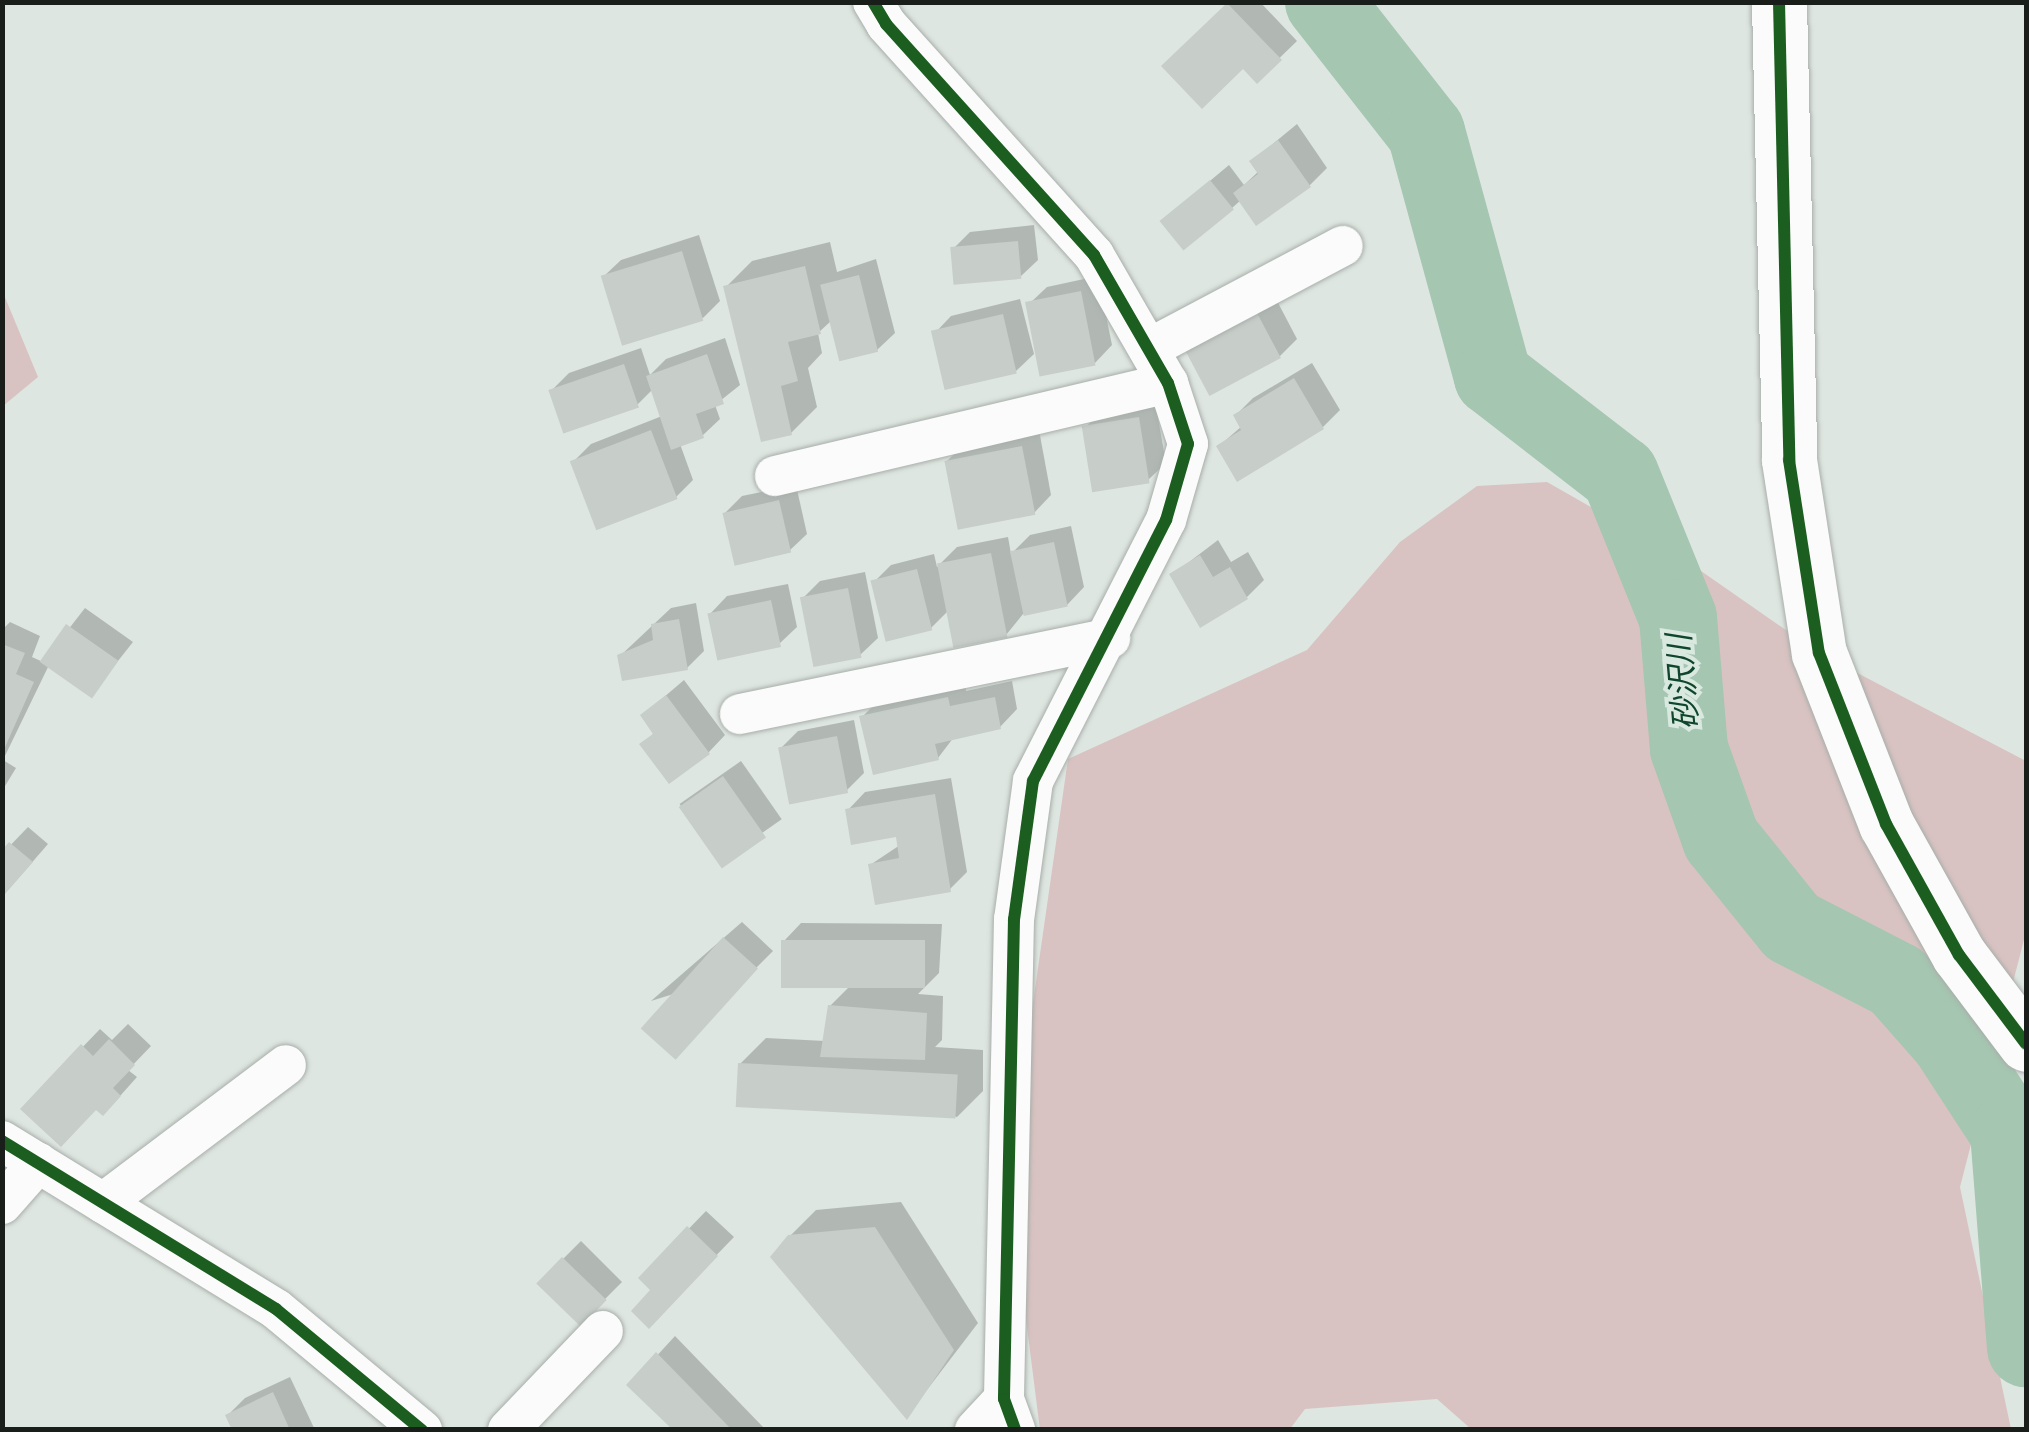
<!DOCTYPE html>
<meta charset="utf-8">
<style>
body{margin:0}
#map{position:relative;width:2029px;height:1432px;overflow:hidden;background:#dee6e1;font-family:"Asap Condensed","Noto Sans JP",sans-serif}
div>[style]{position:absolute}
.green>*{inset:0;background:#d9c3c2}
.shadow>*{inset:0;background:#0003;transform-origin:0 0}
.river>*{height:78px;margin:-39px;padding:0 39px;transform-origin:39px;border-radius:39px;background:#a5c6b1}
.building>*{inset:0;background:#c7cdc9;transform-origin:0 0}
.roads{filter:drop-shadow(0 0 2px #a8aeaa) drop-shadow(0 0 2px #a8aeaa)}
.street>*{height:40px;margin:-20px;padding:0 20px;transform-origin:20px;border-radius:20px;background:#fafbfa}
.secondary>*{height:55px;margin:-27.5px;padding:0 27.5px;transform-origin:27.5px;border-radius:27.5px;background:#fafbfa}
.cycleway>*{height:12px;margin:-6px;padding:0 6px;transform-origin:6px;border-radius:6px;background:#1b5e20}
span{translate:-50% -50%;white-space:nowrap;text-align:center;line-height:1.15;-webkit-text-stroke:8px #dae9e0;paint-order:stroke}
.water-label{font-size:32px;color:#0f462c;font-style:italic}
.frame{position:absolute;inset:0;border:5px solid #191e1b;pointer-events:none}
</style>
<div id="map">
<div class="green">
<div style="clip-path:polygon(2px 290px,38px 377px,3px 406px,2px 406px)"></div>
<div style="clip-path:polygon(1547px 482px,1691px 564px,1819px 653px,2026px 761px,2026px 932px,1960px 1187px,2011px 1429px,1471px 1429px,1437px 1399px,1305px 1409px,1290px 1429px,1040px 1430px,1008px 1177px,1068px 759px,1307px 650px,1400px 542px,1477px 486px)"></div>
</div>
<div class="shadow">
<div style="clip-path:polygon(1230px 2px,1260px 2px,1297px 41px,1257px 80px,1243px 65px,1165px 66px)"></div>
<div style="clip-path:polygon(1297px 124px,1327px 168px,1310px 185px,1257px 222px,1241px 200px,1232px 208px,1162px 221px,1229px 165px,1244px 185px,1259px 171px,1252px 161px)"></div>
<div style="clip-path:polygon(1034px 225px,1038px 260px,1020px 277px,952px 250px,970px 232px)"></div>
<div style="clip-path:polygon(699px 235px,720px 301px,703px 318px,603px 277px,621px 260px)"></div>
<div style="clip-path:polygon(830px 242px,837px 272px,876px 259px,895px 333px,877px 350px,831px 321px,818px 333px,822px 353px,808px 368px,817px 407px,791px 433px,726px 287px,752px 261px)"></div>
<div style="clip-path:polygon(1098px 276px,1112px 345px,1095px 363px,1029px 304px,1047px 287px)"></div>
<div style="clip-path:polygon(1275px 297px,1297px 339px,1280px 356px,1189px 352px,1206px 335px)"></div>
<div style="clip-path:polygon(1020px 299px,1034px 354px,1016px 371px,934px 334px,951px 316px)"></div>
<div style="clip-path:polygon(725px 338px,740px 385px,715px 405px,720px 419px,702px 436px,680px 444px,693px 480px,676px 497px,573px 462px,591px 444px,662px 416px,653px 389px,637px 405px,551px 391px,569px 373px,641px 348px,650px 375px,666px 359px)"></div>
<div style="clip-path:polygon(1312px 363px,1340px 410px,1323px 427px,1219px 446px,1242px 426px,1236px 415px,1253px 398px)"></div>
<div style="clip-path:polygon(1155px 401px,1166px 463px,1148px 480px,1085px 428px,1102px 410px)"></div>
<div style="clip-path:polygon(1039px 430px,1051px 495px,1034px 513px,947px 461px,964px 444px)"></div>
<div style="clip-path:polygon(796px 485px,807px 534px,789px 551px,725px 513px,742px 496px)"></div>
<div style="clip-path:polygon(1071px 526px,1084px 587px,1067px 605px,1023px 614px,1006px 635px,948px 611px,931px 628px,874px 582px,891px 565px,934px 554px,937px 567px,957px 547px,1008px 537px,1011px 554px,1030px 535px)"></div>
<div style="clip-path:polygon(1218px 540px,1231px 562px,1248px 552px,1264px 580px,1247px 597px,1172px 575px)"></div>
<div style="clip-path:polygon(865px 572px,878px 638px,860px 655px,803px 598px,820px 581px)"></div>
<div style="clip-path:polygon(788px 584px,797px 627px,779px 644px,710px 614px,727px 596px)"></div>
<div style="clip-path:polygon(696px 603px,704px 651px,687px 668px,620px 656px,671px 608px)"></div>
<div style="clip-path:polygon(85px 608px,133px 642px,91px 695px,49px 665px,3px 760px,16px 768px,2px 791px,2px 630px,10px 622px,40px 636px,32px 657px,43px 662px)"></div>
<div style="clip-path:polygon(684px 680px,725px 735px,708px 753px,643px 744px,655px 732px,643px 715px)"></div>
<div style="clip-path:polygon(965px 681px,966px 691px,1012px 681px,1017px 709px,1000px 727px,954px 737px,938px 758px,862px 717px,879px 700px)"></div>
<div style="clip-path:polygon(854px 720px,864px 773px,847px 790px,781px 748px,798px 731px)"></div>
<div style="left:741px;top:761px;width:71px;height:75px;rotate:55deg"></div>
<div style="clip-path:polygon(951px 778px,967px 872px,950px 889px,870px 865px,900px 845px,898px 835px,848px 810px,865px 792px)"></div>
<div style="clip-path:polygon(28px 827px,48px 844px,2px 897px,2px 854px)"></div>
<div style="clip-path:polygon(742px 922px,773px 951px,756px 968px,651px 1001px)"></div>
<div style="clip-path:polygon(801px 923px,942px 924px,939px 973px,918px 994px,943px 996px,942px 1040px,935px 1047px,983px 1050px,983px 1091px,957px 1117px,740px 1064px,766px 1038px,825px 1041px,830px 1006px,848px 988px,784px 941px)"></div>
<div style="clip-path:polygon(128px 1024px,151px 1046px,128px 1070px,137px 1077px,120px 1096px,97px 1107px,24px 1108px,100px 1029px,112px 1040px)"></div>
<div style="clip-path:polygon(901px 1202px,978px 1323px,907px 1416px,789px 1237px,816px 1210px)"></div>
<div style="clip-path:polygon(706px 1211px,734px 1237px,649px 1325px,654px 1290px,641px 1278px)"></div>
<div style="left:581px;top:1241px;width:58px;height:60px;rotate:45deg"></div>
<div style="clip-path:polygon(675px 1336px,766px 1430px,677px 1430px,630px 1385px)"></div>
<div style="clip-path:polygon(290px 1377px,315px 1430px,234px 1430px,228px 1415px,245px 1398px)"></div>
</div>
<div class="river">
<div style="left:1324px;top:2px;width:165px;rotate:51.9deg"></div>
<div style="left:1426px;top:132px;width:254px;rotate:74.7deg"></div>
<div style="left:1493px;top:377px;width:160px;rotate:37.7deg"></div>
<div style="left:1620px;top:475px;width:154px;rotate:67.9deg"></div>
<div style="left:1678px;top:618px;width:131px;rotate:85.2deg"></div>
<div style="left:1689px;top:749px;width:96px;rotate:70.4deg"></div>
<div style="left:1721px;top:839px;width:113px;rotate:51.1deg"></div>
<div style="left:1792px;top:927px;width:118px;rotate:27.2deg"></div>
<div style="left:1897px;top:981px;width:79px;rotate:48.6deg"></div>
<div style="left:1949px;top:1040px;width:110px;rotate:56.9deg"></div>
<div style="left:2009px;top:1132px;width:217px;rotate:85.5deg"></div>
</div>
<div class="building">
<div style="clip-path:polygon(1227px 3px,1282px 60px,1257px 84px,1243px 69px,1202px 109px,1161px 66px)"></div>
<div style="clip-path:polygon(1278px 140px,1311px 187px,1256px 226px,1233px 193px,1258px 174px,1249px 161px)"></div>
<div style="left:1210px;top:180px;width:38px;height:65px;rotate:51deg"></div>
<div style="left:1018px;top:241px;width:38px;height:68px;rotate:85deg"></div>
<div style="left:682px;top:251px;width:73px;height:85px;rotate:73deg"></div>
<div style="clip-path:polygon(805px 266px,821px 334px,788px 342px,798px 381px,781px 386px,792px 435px,761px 442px,723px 286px)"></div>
<div style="left:859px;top:275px;width:79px;height:40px;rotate:76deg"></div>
<div style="left:1081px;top:291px;width:76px;height:57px;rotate:79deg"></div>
<div style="left:1257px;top:313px;width:51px;height:81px;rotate:62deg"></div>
<div style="left:1003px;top:314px;width:61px;height:74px;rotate:77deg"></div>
<div style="clip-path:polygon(707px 354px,724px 404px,696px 414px,704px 438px,671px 450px,646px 376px)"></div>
<div style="left:624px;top:364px;width:46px;height:80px;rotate:71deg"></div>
<div style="clip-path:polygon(1294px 378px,1324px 429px,1237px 482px,1216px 446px,1241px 430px,1233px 415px)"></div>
<div style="left:1139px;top:417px;width:67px;height:58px;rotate:81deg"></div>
<div style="left:651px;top:430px;width:74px;height:87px;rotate:69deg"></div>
<div style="left:1022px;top:446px;width:70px;height:79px;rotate:79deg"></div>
<div style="left:779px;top:500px;width:54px;height:58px;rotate:77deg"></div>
<div style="left:1054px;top:542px;width:66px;height:45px;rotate:78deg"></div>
<div style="left:991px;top:553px;width:86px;height:55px;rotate:79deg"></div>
<div style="clip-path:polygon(1200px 555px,1213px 577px,1230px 567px,1248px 599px,1200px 628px,1169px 574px)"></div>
<div style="left:917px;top:569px;width:63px;height:48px;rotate:76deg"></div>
<div style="left:848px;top:588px;width:71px;height:49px;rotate:79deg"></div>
<div style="left:771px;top:600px;width:48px;height:65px;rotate:78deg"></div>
<div style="clip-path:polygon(679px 619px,688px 670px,622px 681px,617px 655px,653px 640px,651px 624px)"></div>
<div style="left:66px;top:624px;width:64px;height:46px;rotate:35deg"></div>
<div style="clip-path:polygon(2px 644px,25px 653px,16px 674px,34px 682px,2px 754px)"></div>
<div style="clip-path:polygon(666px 695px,710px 754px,669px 784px,639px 744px,653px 734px,640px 715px)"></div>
<div style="clip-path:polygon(948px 697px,950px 706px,995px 697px,1001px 729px,935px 744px,939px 760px,873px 775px,859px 716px)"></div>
<div style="left:837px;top:736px;width:58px;height:60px;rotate:79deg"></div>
<div style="left:723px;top:776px;width:75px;height:54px;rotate:55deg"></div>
<div style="clip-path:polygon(935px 794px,951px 892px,875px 905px,868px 864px,899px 858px,896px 837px,851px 845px,845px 809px)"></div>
<div style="clip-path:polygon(9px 842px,33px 862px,2px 897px,2px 850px)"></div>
<div style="left:723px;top:937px;width:47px;height:123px;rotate:42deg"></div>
<div style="left:781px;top:940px;width:144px;height:48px"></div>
<div style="clip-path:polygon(828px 1005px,927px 1013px,925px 1060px,820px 1057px)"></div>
<div style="clip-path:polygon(109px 1039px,135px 1065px,113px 1088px,121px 1096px,103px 1116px,96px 1110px,61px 1147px,20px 1109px,81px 1044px,93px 1056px)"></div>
<div style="left:738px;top:1063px;width:220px;height:44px;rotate:3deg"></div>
<div style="clip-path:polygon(687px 1226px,718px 1256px,649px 1329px,631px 1311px,650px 1290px,638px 1278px)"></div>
<div style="clip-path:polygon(875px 1227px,954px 1350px,907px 1420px,770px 1257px,788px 1235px)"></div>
<div style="left:562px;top:1257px;width:62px;height:37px;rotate:44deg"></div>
<div style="clip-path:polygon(656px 1352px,732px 1430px,673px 1430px,626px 1385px)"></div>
<div style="clip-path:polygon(273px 1392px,290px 1430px,232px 1430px,225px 1415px)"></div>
</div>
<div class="roads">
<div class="street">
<div style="left:873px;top:2px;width:26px;rotate:59deg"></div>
<div style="left:886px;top:24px;width:311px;rotate:48deg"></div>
<div style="left:1094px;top:255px;width:148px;rotate:60deg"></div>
<div style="left:1168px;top:383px;width:64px;rotate:71.8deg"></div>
<div style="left:1188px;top:444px;width:79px;rotate:106.1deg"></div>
<div style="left:1166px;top:520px;width:293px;rotate:117deg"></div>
<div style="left:1033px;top:781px;width:139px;rotate:97.8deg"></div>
<div style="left:1014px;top:919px;width:480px;rotate:91.2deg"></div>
<div style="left:1004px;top:1399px;width:33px;rotate:70deg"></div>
<div style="left:1150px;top:348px;width:218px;rotate:-27.9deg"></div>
<div style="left:775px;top:476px;width:404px;rotate:-13.3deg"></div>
<div style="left:740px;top:714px;width:378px;rotate:-11.6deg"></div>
<div style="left:2px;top:1141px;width:321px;rotate:31.5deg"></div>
<div style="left:276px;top:1309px;width:190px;rotate:39.7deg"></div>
<div style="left:103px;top:1203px;width:229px;rotate:-37deg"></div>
<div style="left:2px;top:1204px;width:55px;rotate:-48.7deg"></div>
<div style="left:508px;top:1430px;width:137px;rotate:-46.2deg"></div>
<div style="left:975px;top:1430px;width:42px;rotate:-46.9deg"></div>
</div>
<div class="secondary">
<div style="left:1779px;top:2px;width:458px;rotate:88.7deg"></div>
<div style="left:1789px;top:460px;width:195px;rotate:81.2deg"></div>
<div style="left:1819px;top:653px;width:184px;rotate:68.6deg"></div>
<div style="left:1886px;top:824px;width:150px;rotate:60.9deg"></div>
<div style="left:1959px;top:955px;width:111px;rotate:53deg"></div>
</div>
</div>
<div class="cycleway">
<div style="left:873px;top:2px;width:26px;rotate:59deg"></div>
<div style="left:886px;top:24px;width:311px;rotate:48deg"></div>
<div style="left:1094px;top:255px;width:148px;rotate:60deg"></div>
<div style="left:1168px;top:383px;width:64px;rotate:71.8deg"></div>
<div style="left:1188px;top:444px;width:79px;rotate:106.1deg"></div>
<div style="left:1166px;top:520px;width:293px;rotate:117deg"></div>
<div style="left:1033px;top:781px;width:139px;rotate:97.8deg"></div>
<div style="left:1014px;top:919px;width:480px;rotate:91.2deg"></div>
<div style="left:1004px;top:1399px;width:33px;rotate:70deg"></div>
<div style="left:1779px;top:2px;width:458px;rotate:88.7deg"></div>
<div style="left:1789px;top:460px;width:195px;rotate:81.2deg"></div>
<div style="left:1819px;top:653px;width:184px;rotate:68.6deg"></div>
<div style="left:1886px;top:824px;width:150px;rotate:60.9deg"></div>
<div style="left:1959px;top:955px;width:111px;rotate:53deg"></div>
<div style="left:2px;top:1141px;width:321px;rotate:31.5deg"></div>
<div style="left:276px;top:1309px;width:190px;rotate:39.7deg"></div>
</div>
<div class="water-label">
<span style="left:1683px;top:682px;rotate:-95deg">砂沢川</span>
</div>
<div class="frame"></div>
</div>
